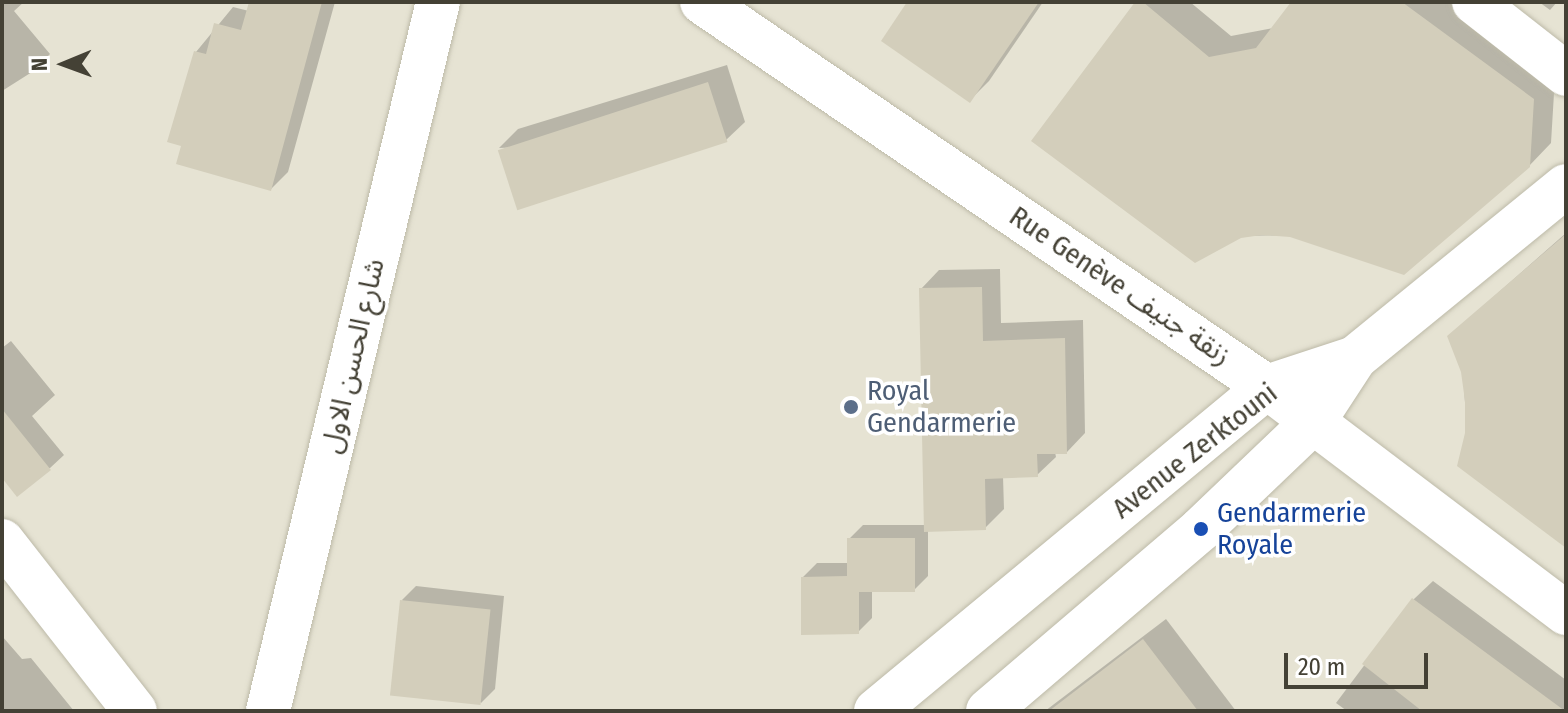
<!DOCTYPE html>
<meta charset="utf-8">
<style>
body{margin:0}
#map{position:relative;width:1568px;height:713px;overflow:hidden;background:#f2f0e5;font-family:"Fira Sans Condensed","Noto Sans Arabic",sans-serif}
div>[style]{position:absolute}
.residential>*{inset:0;background:#e6e3d3;transform-origin:0 0}
.shadow>*{inset:0;background:#0003}
.building>*{inset:0;background:#d3cebb;transform-origin:0 0}
.roads{filter:drop-shadow(0 0 2px #bdbaa8) drop-shadow(0 0 2px #bdbaa8)}
.minor>*{height:44px;margin:-22px;padding:0 22px;transform-origin:22px;border-radius:22px;background:#fff}
.tertiary>*{height:44px;margin:-22px;padding:0 22px;transform-origin:22px;border-radius:22px;background:#fff}
.dots>*{width:22px;height:22px;translate:-50% -50%;box-sizing:border-box;border:4px solid #fff;border-radius:50%}
span{translate:-50% -50%;white-space:nowrap;text-align:center;line-height:1.15;-webkit-text-stroke:7px #fff;paint-order:stroke}
.street-label{font-size:28px;color:#444135}
.service-label{font-size:28px;color:#4e5e75}
.left{translate:0 -50%;text-align:left}
.transit-label{font-size:28px;color:#164399}
.frame{position:absolute;inset:0;border:4px solid #444135;pointer-events:none}
.north{position:absolute;left:24px;top:24px;width:80px;height:80px;-webkit-text-stroke:6px #fff;paint-order:stroke;rotate:269deg;font-size:22px;font-weight:700;line-height:32px;text-align:center;color:#444135}
.north::after{content:'';display:block;margin:auto;width:28px;height:36px;background:#444135;clip-path:polygon(50% 0,100% 100%,50% 72%,0 100%)}
.scale{position:absolute;left:1284px;top:653px;width:144px;height:36px;box-sizing:border-box;border:4px solid #444135;border-top:0;padding-left:10px;font-size:24px;line-height:28px;white-space:nowrap;color:#444135;-webkit-text-stroke:6px #fff;paint-order:stroke}
</style>
<div id="map">
<div class="residential">
<div style="left:2px;top:2px;width:1564px;height:709px"></div>
</div>
<div class="shadow">
<div style="clip-path:polygon(2px 2px,24px 2px,14px 11px,50px 54px,32px 72px,2px 91px)"></div>
<div style="clip-path:polygon(251px 2px,335px 2px,288px 172px,271px 189px,184px 145px,196px 52px,233px 7px,249px 11px)"></div>
<div style="clip-path:polygon(909px 2px,1043px 2px,989px 81px,970px 100px)"></div>
<div style="clip-path:polygon(1137px 2px,1190px 2px,1231px 36px,1274px 28px,1293px 2px,1485px 2px,1555px 77px,1551px 143px,1529px 166px,1291px 235px,1240px 236px)"></div>
<div style="clip-path:polygon(1539px 2px,1557px 2px,1550px 10px)"></div>
<div style="clip-path:polygon(727px 65px,745px 122px,726px 140px,499px 148px,518px 129px)"></div>
<div style="clip-path:polygon(1566px 233px,1566px 545px,1467px 434px,1463px 372px,1449px 336px)"></div>
<div style="clip-path:polygon(1000px 269px,1001px 323px,1083px 320px,1085px 433px,1067px 452px,1055px 452px,1056px 457px,1037px 475px,1003px 476px,1004px 509px,985px 528px,928px 530px,928px 576px,914px 590px,872px 590px,872px 618px,858px 632px,803px 577px,817px 563px,849px 563px,849px 539px,863px 525px,925px 525px,921px 289px,939px 270px)"></div>
<div style="clip-path:polygon(11px 341px,55px 395px,32px 416px,64px 455px,50px 468px,2px 475px,2px 348px)"></div>
<div style="clip-path:polygon(1433px 581px,1566px 680px,1566px 711px,1347px 711px,1336px 703px,1414px 599px)"></div>
<div style="clip-path:polygon(416px 586px,504px 596px,495px 689px,481px 703px,402px 600px)"></div>
<div style="clip-path:polygon(1166px 619px,1236px 711px,1045px 711px)"></div>
<div style="clip-path:polygon(2px 636px,22px 659px,31px 658px,74px 711px,2px 711px)"></div>
</div>
<div class="building">
<div style="clip-path:polygon(249px 2px,322px 2px,271px 191px,176px 164px,181px 146px,167px 142px,194px 51px,206px 54px,214px 23px,241px 30px)"></div>
<div style="clip-path:polygon(907px 2px,1039px 2px,970px 103px,881px 41px)"></div>
<div style="clip-path:polygon(1135px 2px,1143px 2px,1209px 57px,1256px 48px,1291px 2px,1402px 2px,1534px 99px,1530px 167px,1404px 275px,1290px 237px,1262px 235px,1241px 238px,1195px 263px,1031px 141px)"></div>
<div style="left:708px;top:82px;width:63px;height:221px;rotate:72deg"></div>
<div style="clip-path:polygon(1566px 234px,1566px 548px,1457px 466px,1465px 433px,1465px 401px,1461px 372px,1447px 336px)"></div>
<div style="clip-path:polygon(982px 287px,983px 341px,1065px 338px,1067px 454px,1037px 454px,1038px 477px,985px 479px,986px 530px,924px 532px,919px 288px)"></div>
<div style="clip-path:polygon(2px 409px,51px 470px,17px 497px,2px 478px)"></div>
<div style="clip-path:polygon(847px 538px,915px 538px,915px 592px,859px 592px,859px 634px,801px 635px,801px 577px,847px 576px)"></div>
<div style="clip-path:polygon(1412px 598px,1565px 711px,1422px 711px,1362px 664px)"></div>
<div style="left:400px;top:600px;width:91px;height:96px;rotate:6deg"></div>
<div style="clip-path:polygon(1143px 639px,1198px 711px,1049px 711px)"></div>
</div>
<div class="roads">
<div class="minor">
<div style="left:702px;top:2px;width:684px;rotate:34.27deg"></div>
<div style="left:1267px;top:387px;width:375px;rotate:37.1deg"></div>
<div style="left:1474px;top:2px;width:117px;rotate:38deg"></div>
<div style="left:2px;top:541px;width:216px;rotate:52deg"></div>
<div style="left:876px;top:711px;width:508px;rotate:-39.65deg"></div>
<div style="left:1267px;top:387px;width:93px;rotate:-18.2deg"></div>
<div style="left:988px;top:711px;width:280px;rotate:-40.5deg"></div>
<div style="left:1201px;top:529px;width:156px;rotate:-43.7deg"></div>
<div style="left:1314px;top:421px;width:75px;rotate:-56.9deg"></div>
<div style="left:1355px;top:358px;width:272px;rotate:-39.2deg"></div>
</div>
<div class="tertiary">
<div style="left:268px;top:711px;width:729px;rotate:-76.52deg"></div>
</div>
</div>
<div class="dots">
<div style="left:851px;top:407px;background:#5c6f8a"></div>
<div style="left:1201px;top:529px;background:#1a4fb4"></div>
</div>
<div class="street-label">
<span style="left:1120px;top:286px;rotate:34deg">Rue Genève زنقة جنيف</span>
<span style="left:353px;top:356px;rotate:-77deg">شارع الحسن الاول</span>
<span style="left:1195px;top:451px;rotate:-38deg">Avenue Zerktouni</span>
</div>
<div class="service-label">
<span class="left" style="left:867px;top:407px">Royal<br>Gendarmerie</span>
</div>
<div class="transit-label">
<span class="left" style="left:1217px;top:529px">Gendarmerie<br>Royale</span>
</div>
<div class="frame"></div>
<div class="north">N</div>
<div class="scale">20 m</div>
</div>
